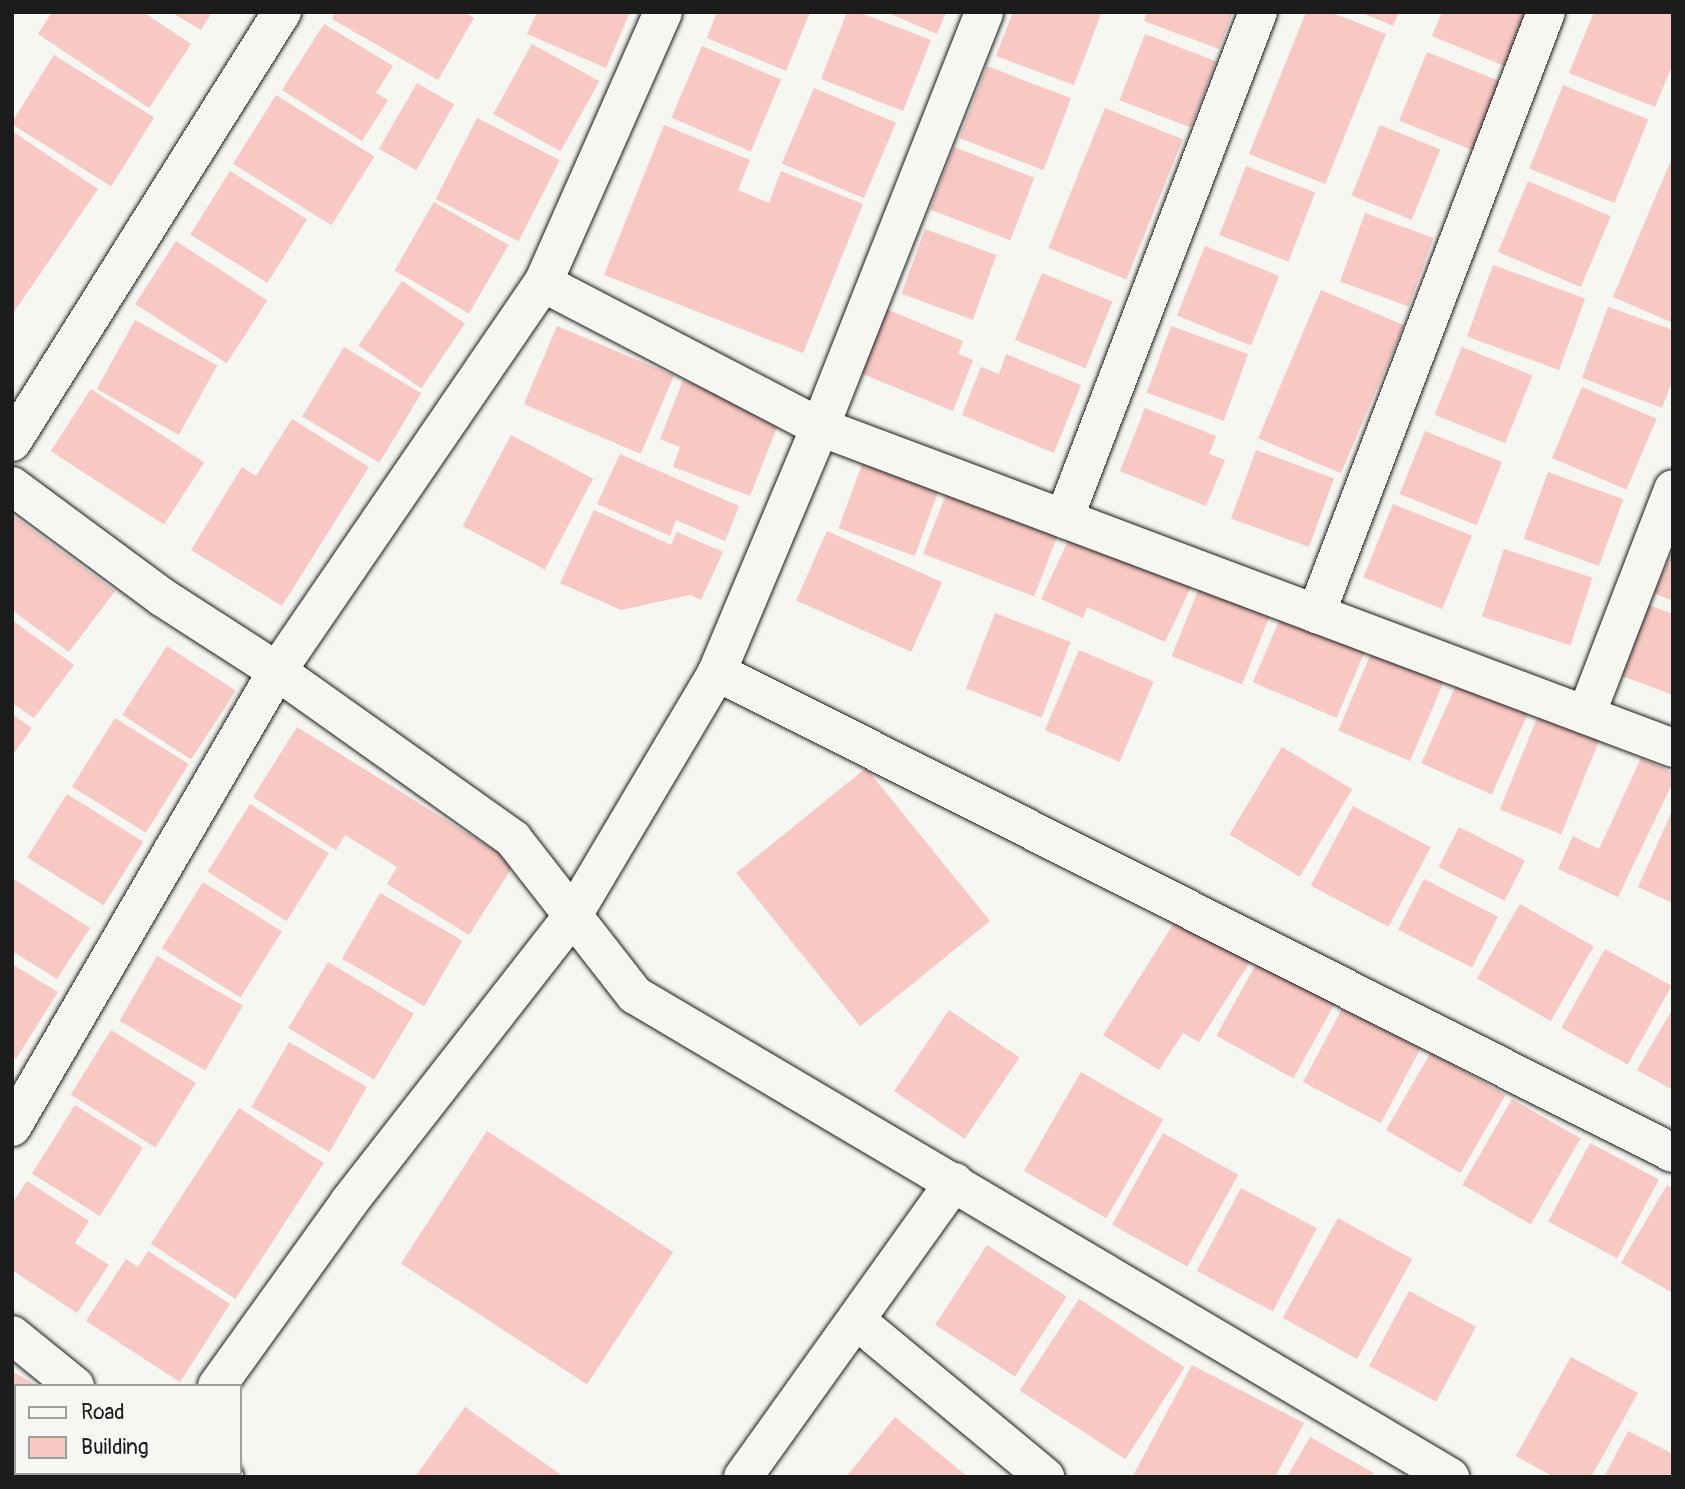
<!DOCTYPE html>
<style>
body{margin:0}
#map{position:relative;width:1685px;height:1489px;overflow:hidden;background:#f6f6f2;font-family:Pangolin,sans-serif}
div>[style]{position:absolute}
.building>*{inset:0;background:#f8c8c2;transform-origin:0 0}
.roads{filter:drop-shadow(0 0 2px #1c1c1c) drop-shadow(0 0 2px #1c1c1c)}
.minor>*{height:38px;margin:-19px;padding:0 19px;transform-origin:19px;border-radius:19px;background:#f6f6f2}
span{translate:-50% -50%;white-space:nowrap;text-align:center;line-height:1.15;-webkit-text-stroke:5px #f6f6f2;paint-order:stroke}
.frame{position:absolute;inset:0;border:14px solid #1c1c1c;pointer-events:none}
.legend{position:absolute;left:14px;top:1384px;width:228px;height:91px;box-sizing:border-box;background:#f6f6f2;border:2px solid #9f9f9c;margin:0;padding:9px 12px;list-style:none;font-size:21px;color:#1c1c1c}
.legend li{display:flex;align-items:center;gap:14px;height:35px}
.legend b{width:35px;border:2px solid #9f9f9c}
</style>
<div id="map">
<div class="building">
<div style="clip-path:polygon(52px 12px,143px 12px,191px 44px,149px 108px,38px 34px)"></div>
<div style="clip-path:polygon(171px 12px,212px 12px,201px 30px)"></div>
<div style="clip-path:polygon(335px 12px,464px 12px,474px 18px,438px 80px,332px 19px)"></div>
<div style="clip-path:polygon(537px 12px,630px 12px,606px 68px,527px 34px)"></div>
<div style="clip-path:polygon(717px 12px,810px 12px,786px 71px,707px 38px)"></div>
<div style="clip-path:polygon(847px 12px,858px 12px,931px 40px,903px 111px,821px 79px)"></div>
<div style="clip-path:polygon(886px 12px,946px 12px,937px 34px)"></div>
<div style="clip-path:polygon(1013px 12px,1101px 14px,1074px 85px,996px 56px)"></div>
<div style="clip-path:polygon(1147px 12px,1233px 12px,1219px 49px,1144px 21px)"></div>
<div style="clip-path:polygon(1306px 12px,1330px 12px,1386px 34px,1325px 184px,1249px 154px)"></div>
<div style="clip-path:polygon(1360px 12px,1399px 12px,1393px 26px)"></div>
<div style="clip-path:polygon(1442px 12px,1529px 12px,1507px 67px,1432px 36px)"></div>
<div style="clip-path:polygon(1594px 12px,1673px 12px,1673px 64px,1655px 107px,1569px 73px)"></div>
<div style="clip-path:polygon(324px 24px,393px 66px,376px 93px,388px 100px,362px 141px,282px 90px)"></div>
<div style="left:1145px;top:34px;width:76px;height:71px;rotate:21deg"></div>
<div style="left:532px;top:44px;width:77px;height:80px;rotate:29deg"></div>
<div style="left:702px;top:46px;width:86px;height:78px;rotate:23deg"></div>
<div style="left:1427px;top:52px;width:79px;height:74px;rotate:22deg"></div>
<div style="left:54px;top:55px;width:118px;height:81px;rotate:32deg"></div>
<div style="left:987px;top:66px;width:90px;height:77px;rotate:21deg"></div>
<div style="left:417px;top:83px;width:43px;height:76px;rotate:30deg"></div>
<div style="left:1563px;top:85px;width:92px;height:90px;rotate:22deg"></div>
<div style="left:814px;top:88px;width:89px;height:82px;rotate:23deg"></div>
<div style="left:276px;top:95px;width:116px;height:81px;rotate:32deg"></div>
<div style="left:1105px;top:108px;width:84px;height:151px;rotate:22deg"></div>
<div style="left:477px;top:118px;width:93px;height:91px;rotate:27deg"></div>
<div style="clip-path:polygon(664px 125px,750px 160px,738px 190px,769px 203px,781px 171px,863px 204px,803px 353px,604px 275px)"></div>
<div style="left:1380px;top:125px;width:65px;height:76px;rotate:22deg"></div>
<div style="clip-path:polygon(12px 131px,98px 189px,12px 315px)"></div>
<div style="left:954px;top:147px;width:86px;height:67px;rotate:21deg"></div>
<div style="clip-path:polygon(1673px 156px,1673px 323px,1613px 297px)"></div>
<div style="left:1246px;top:166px;width:74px;height:74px;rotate:21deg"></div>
<div style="left:230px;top:171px;width:91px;height:75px;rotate:32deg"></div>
<div style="left:1528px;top:181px;width:90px;height:77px;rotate:23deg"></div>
<div style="left:434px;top:202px;width:86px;height:79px;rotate:30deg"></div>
<div style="left:1365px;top:213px;width:73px;height:73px;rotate:20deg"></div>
<div style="left:925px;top:229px;width:76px;height:69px;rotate:20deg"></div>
<div style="left:176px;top:241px;width:109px;height:75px;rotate:33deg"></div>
<div style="left:1205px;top:246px;width:80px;height:75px;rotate:22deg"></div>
<div style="left:1493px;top:265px;width:98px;height:76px;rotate:20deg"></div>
<div style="left:1042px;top:273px;width:76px;height:72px;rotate:22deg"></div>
<div style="left:402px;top:281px;width:76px;height:78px;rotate:34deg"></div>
<div style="left:1321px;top:290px;width:90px;height:161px;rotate:23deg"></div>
<div style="clip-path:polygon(1608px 307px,1673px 330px,1673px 379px,1662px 408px,1582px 378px)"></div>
<div style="clip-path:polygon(886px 309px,963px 341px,958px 354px,973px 360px,953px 411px,860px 373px)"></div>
<div style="left:135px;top:320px;width:94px;height:79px;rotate:29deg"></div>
<div style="left:557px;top:326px;width:127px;height:85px;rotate:23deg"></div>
<div style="left:1171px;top:326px;width:82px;height:71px;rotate:20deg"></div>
<div style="left:344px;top:347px;width:90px;height:81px;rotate:31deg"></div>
<div style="left:1462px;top:347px;width:76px;height:73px;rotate:22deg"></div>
<div style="clip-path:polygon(1006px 354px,1081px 385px,1054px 453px,962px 415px,981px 367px,999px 374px)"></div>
<div style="clip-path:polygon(683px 380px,781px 417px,750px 496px,673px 467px,680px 447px,660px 439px)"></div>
<div style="left:1582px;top:387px;width:81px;height:77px;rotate:23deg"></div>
<div style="left:91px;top:389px;width:135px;height:74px;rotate:33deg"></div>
<div style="clip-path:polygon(1145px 408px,1216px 436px,1209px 454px,1225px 460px,1206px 506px,1120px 471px)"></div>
<div style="clip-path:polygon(292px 419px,369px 467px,282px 606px,191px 550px,242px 467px,256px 476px)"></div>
<div style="left:1425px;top:431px;width:83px;height:68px;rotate:22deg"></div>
<div style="left:511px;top:435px;width:93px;height:103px;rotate:28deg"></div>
<div style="left:1256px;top:450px;width:83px;height:73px;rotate:20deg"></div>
<div style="left:866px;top:453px;width:81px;height:80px;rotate:20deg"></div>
<div style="clip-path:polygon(620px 454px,739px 506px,725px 541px,676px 520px,670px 536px,597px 504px)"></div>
<div style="left:1548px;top:472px;width:80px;height:71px;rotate:20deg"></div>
<div style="left:951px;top:481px;width:119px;height:78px;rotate:21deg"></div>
<div style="left:1393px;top:504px;width:85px;height:79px;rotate:22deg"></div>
<div style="clip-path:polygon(594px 510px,671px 545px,677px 532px,723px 552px,701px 600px,690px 595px,621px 610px,560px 583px)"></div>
<div style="clip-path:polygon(15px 517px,115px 591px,69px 652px,12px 610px,12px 521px)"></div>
<div style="clip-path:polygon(1074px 528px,1193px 583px,1165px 642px,1087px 607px,1083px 618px,1041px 599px)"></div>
<div style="left:827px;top:531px;width:126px;height:76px;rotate:24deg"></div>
<div style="left:1504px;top:549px;width:93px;height:71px;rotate:18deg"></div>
<div style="clip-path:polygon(1673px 550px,1673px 601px,1654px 593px)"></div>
<div style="left:1202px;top:581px;width:76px;height:81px;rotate:22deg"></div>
<div style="clip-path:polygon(1649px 605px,1673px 614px,1673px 695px,1622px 676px)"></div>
<div style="left:995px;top:613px;width:81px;height:81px;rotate:21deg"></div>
<div style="left:1281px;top:616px;width:91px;height:72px;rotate:23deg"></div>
<div style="clip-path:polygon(12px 620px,74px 665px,34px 718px,12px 703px)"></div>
<div style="left:1375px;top:644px;width:78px;height:94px;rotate:23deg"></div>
<div style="left:167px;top:646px;width:82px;height:82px;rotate:33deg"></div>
<div style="left:1079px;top:650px;width:81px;height:87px;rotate:23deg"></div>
<div style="left:1458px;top:681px;width:77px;height:90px;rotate:24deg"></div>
<div style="left:1539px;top:713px;width:66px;height:104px;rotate:22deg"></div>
<div style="clip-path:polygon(12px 714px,32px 728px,12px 756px)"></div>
<div style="left:115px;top:718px;width:87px;height:81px;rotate:32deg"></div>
<div style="clip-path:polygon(297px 727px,515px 863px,469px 935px,387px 884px,397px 867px,345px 835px,336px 850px,253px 797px)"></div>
<div style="left:1282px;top:747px;width:82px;height:102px;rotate:31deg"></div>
<div style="clip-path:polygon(1641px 758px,1673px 773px,1673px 782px,1618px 897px,1558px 869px,1573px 836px,1599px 849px)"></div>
<div style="left:866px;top:768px;width:197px;height:167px;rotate:51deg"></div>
<div style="left:67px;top:794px;width:90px;height:75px;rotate:32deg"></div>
<div style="left:250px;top:804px;width:93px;height:80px;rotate:32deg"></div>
<div style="left:1353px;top:806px;width:88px;height:90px;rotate:28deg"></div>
<div style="clip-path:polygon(1673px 809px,1673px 903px,1638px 887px)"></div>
<div style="left:1459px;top:827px;width:74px;height:45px;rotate:27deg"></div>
<div style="clip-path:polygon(14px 879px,90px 928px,57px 979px,12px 951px)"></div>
<div style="left:1424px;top:879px;width:83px;height:57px;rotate:27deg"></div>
<div style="left:203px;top:882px;width:93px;height:78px;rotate:32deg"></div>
<div style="left:380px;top:893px;width:95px;height:76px;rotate:30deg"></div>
<div style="left:1520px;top:904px;width:85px;height:86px;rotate:30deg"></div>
<div style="clip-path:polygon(1183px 909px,1255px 954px,1199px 1042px,1183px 1033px,1159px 1070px,1103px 1035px)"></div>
<div style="left:1605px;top:949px;width:76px;height:90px;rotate:29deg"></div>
<div style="left:157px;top:956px;width:99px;height:75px;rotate:30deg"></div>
<div style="left:1260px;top:957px;width:88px;height:90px;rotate:29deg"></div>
<div style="left:328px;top:962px;width:100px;height:77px;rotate:31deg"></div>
<div style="clip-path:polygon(12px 964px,58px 992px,16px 1059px,12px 1056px)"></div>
<div style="left:1343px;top:1007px;width:88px;height:85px;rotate:28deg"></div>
<div style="clip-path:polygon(1673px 1008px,1673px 1090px,1637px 1070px)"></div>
<div style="left:949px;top:1010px;width:85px;height:98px;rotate:34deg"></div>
<div style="left:111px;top:1030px;width:100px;height:76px;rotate:32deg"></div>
<div style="left:289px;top:1042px;width:90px;height:75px;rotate:30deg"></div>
<div style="left:1431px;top:1052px;width:86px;height:90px;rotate:30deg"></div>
<div style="left:1081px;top:1072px;width:95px;height:114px;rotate:30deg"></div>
<div style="left:1512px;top:1099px;width:79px;height:99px;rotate:30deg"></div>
<div style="left:75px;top:1105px;width:80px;height:81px;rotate:32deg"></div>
<div style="left:239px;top:1108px;width:101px;height:162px;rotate:33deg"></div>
<div style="left:487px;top:1131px;width:222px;height:158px;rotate:33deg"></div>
<div style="left:1163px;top:1133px;width:86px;height:105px;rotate:29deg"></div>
<div style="left:1590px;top:1143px;width:78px;height:89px;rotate:28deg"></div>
<div style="clip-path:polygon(27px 1181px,89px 1221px,75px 1243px,109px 1265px,77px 1313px,12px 1270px,12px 1204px)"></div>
<div style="clip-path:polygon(1667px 1185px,1673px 1189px,1673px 1293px,1621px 1263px)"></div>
<div style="left:1241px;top:1188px;width:86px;height:94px;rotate:28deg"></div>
<div style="left:1338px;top:1218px;width:85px;height:114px;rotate:29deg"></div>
<div style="left:987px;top:1245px;width:95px;height:95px;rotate:33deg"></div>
<div style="clip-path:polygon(148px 1251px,230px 1304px,180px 1382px,86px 1321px,126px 1259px,138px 1267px)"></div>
<div style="left:1409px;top:1291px;width:76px;height:85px;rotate:28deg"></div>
<div style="left:1079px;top:1299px;width:126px;height:109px;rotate:33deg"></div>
<div style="clip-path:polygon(1571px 1357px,1638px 1393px,1591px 1477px,1554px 1477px,1516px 1456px)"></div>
<div style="clip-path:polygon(1192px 1365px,1304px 1423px,1275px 1477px,1140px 1477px,1134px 1474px)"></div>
<div style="clip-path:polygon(12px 1371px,37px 1386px,16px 1386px,16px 1473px,78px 1473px,75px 1477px,12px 1477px)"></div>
<div style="clip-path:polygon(465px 1407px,564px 1477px,415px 1477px)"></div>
<div style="clip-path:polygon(895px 1417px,968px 1477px,846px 1477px)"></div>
<div style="clip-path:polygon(1628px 1431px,1673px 1454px,1673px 1477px,1604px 1477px)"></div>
<div style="clip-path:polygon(1310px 1437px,1374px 1473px,1371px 1477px,1287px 1477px)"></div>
</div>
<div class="roads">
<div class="minor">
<div style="left:543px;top:283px;width:312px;rotate:27.5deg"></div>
<div style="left:820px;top:427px;width:446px;rotate:-68.4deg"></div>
<div style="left:12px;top:442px;width:508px;rotate:-57.88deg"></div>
<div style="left:12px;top:486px;width:187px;rotate:36.5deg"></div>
<div style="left:162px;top:597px;width:137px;rotate:32.8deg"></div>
<div style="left:277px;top:671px;width:290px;rotate:35.4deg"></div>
<div style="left:513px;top:839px;width:198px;rotate:52deg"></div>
<div style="left:635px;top:995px;width:947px;rotate:30.6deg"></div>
<div style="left:1064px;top:519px;width:543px;rotate:-69.06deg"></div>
<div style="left:1316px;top:614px;width:644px;rotate:-69.09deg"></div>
<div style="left:717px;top:672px;width:266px;rotate:-67.2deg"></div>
<div style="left:820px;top:427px;width:911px;rotate:20.62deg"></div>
<div style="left:1586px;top:715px;width:242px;rotate:-68.9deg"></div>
<div style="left:12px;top:1127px;width:527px;rotate:-59.84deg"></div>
<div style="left:277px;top:671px;width:470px;rotate:-55.6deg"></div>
<div style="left:543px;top:283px;width:296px;rotate:-66.1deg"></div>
<div style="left:856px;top:1320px;width:246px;rotate:39.7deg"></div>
<div style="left:12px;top:1335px;width:81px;rotate:39deg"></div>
<div style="left:217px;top:1386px;width:226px;rotate:-54.3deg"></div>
<div style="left:349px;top:1202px;width:364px;rotate:-52deg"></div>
<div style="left:573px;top:915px;width:282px;rotate:-59.3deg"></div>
<div style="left:717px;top:672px;width:1070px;rotate:26.71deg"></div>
<div style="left:220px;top:1473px;width:6px;rotate:45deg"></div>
<div style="left:154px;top:1477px;width:4px;rotate:-63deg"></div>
<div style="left:743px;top:1477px;width:363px;rotate:-54.4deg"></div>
</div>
</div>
<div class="frame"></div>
<ul class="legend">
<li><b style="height:9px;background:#f6f6f2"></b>Road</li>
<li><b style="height:19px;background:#f8c8c2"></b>Building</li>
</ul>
</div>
